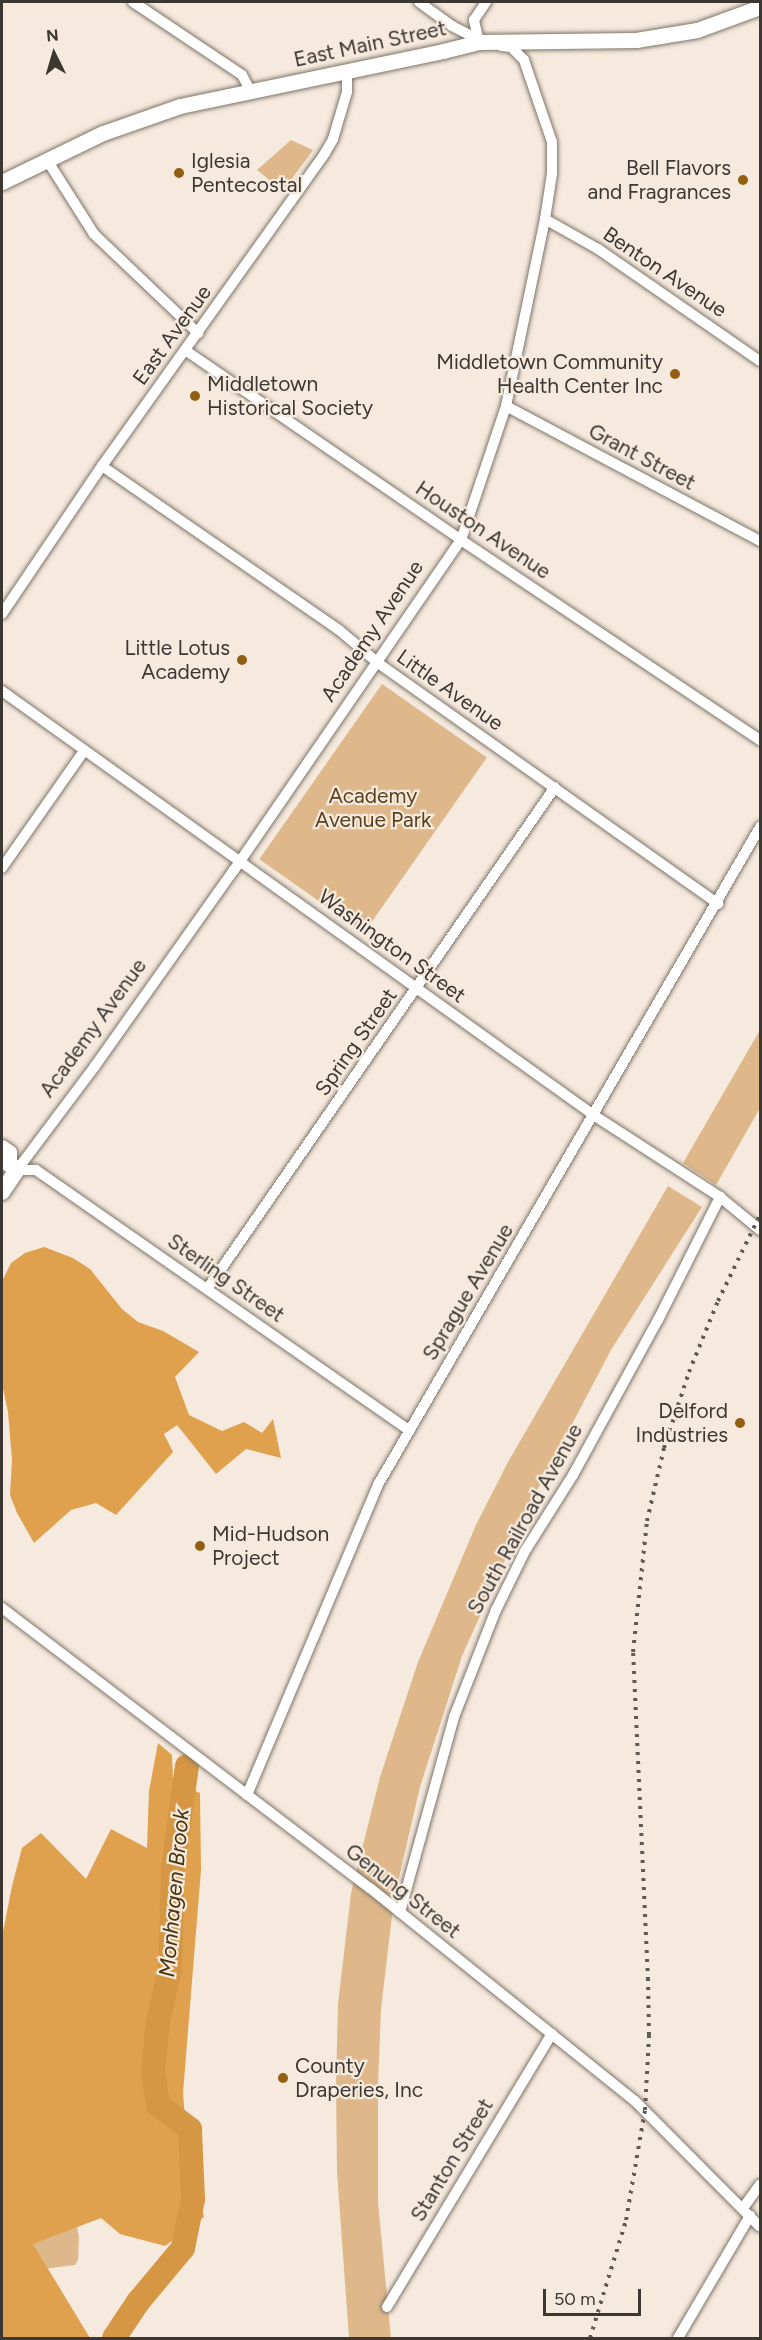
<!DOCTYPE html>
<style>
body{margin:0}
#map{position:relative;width:762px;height:2340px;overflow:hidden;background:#f5eadd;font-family:Figtree,sans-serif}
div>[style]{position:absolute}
.green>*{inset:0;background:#deb88a;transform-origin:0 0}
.forest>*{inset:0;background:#e0a14f}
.river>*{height:24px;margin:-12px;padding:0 12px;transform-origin:12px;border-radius:12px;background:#d59744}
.roads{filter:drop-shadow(0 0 2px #7e7469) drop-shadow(0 0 2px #7e7469)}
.street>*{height:10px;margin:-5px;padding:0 5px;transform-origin:5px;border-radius:5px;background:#fff}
.secondary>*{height:15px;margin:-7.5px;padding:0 7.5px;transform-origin:7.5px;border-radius:7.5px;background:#fff}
.primary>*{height:16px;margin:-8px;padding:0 8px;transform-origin:8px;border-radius:8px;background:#fff}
.rail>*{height:4px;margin-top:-2px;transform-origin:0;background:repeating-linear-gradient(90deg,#605a54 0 3px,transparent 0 9px)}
.dots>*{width:16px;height:16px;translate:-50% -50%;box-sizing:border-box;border:3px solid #f5eadd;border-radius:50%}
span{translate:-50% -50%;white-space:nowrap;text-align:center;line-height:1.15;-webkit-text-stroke:4.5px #f5eadd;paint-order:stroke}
.street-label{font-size:21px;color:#3c3733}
.poi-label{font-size:21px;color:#3c3733}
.left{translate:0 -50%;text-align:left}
.right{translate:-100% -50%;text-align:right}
.park-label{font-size:21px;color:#5a3f1d}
.water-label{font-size:22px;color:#4b320e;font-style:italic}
.frame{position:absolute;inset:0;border:3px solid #3c3733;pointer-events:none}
.north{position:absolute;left:24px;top:24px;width:60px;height:60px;-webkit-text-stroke:4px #f5eadd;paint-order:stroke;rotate:355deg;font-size:16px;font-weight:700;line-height:24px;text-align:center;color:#3c3733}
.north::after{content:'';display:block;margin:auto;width:21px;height:27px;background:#3c3733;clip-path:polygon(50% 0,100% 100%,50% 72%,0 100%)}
.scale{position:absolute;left:543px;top:2289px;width:98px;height:27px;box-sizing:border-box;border:3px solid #3c3733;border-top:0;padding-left:8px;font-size:18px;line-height:21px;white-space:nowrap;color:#3c3733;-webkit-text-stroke:4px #f5eadd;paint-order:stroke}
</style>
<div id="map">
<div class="green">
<div style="clip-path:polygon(291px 140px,313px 150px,283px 191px,257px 170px)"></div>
<div style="left:382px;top:684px;width:128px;height:214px;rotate:35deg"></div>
<div style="clip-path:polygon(760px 1030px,760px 1108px,716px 1185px,683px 1163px)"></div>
<div style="clip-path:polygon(668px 1186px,702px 1207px,611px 1350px,532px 1500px,462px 1656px,420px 1787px,394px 1899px,381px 2009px,378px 2086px,378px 2202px,391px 2338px,349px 2338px,337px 2172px,336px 2086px,338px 2004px,351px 1893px,380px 1777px,418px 1662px,476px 1525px,508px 1462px)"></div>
<div style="clip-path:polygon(74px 2209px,79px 2237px,78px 2260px,75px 2265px,2px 2274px,2px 2214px)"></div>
</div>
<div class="forest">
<div style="clip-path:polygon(44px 1247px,73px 1258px,90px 1269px,122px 1309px,138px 1322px,163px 1331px,199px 1352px,175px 1377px,189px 1415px,222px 1431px,244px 1422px,262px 1433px,273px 1419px,281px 1458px,246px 1449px,216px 1474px,177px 1425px,164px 1434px,173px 1452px,116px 1515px,96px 1503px,71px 1510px,34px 1543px,17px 1513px,10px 1495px,12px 1460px,8px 1412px,2px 1384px,2px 1281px,11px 1263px,25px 1253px)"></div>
<div style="clip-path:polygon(158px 1743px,172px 1755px,174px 1802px,184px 1786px,200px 1793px,201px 1870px,183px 2093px,187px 2142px,204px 2217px,165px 2246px,120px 2234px,101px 2218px,33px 2244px,90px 2338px,2px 2338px,2px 1937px,12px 1886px,22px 1848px,41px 1833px,86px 1879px,111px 1829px,147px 1848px,149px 1791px)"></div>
</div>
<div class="river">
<div style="left:114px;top:2338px;width:43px;rotate:-56.3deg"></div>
<div style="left:138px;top:2302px;width:70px;rotate:-50.2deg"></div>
<div style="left:183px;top:2248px;width:50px;rotate:-78.5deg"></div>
<div style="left:193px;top:2199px;width:70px;rotate:-92.5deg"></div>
<div style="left:190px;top:2129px;width:40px;rotate:-143deg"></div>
<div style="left:158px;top:2105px;width:34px;rotate:-98deg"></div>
<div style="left:153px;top:2071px;width:50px;rotate:-84.3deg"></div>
<div style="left:158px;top:2021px;width:52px;rotate:-76.8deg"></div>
<div style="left:170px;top:1970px;width:102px;rotate:-88.3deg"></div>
<div style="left:173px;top:1868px;width:103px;rotate:-82.2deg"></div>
</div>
<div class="roads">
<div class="street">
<div style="left:133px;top:2px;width:131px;rotate:33.8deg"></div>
<div style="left:242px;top:75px;width:17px;rotate:62deg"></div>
<div style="left:419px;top:2px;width:41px;rotate:36deg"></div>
<div style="left:452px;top:26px;width:35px;rotate:27deg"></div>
<div style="left:479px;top:42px;width:23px;rotate:-103deg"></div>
<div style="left:474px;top:20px;width:22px;rotate:-56deg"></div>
<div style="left:47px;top:160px;width:88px;rotate:57.6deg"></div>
<div style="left:94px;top:234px;width:144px;rotate:43.6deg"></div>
<div style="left:545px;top:219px;width:61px;rotate:29.5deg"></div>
<div style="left:598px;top:249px;width:197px;rotate:34.7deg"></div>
<div style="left:185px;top:350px;width:335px;rotate:34.5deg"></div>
<div style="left:461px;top:540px;width:360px;rotate:33.8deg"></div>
<div style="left:506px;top:406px;width:288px;rotate:28deg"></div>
<div style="left:102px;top:466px;width:288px;rotate:34.7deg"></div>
<div style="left:339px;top:630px;width:51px;rotate:40.2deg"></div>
<div style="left:378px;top:663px;width:417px;rotate:35.3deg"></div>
<div style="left:2px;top:614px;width:179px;rotate:-56deg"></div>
<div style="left:102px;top:466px;width:384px;rotate:-54.5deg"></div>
<div style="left:325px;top:153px;width:16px;rotate:-60deg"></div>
<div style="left:333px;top:139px;width:49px;rotate:-73.4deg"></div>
<div style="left:347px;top:92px;width:22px;rotate:-90deg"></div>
<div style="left:2px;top:691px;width:730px;rotate:35.63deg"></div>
<div style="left:595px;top:1116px;width:149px;rotate:32.9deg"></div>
<div style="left:720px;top:1197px;width:52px;rotate:39.5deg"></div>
<div style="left:2px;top:868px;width:143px;rotate:-55deg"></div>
<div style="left:17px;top:1170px;width:130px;rotate:-53.1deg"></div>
<div style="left:95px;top:1066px;width:240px;rotate:-54.7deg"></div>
<div style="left:234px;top:870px;width:401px;rotate:-55.5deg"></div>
<div style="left:461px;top:540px;width:141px;rotate:-71.4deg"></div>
<div style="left:506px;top:406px;width:191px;rotate:-78.2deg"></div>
<div style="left:545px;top:219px;width:46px;rotate:-81.2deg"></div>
<div style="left:552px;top:174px;width:32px;rotate:-90deg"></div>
<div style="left:552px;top:142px;width:87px;rotate:-108.9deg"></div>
<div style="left:524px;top:60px;width:18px;rotate:-135deg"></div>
<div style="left:511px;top:47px;width:10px;rotate:-174deg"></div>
<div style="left:17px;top:1170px;width:19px"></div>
<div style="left:36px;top:1170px;width:455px;rotate:34.9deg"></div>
<div style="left:208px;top:1288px;width:609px;rotate:-55.29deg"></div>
<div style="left:2px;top:1608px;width:462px;rotate:37.3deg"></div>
<div style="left:370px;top:1888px;width:340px;rotate:38.8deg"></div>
<div style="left:635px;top:2101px;width:177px;rotate:45.2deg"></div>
<div style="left:247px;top:1795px;width:339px;rotate:-67.1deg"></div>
<div style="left:379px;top:1483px;width:759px;rotate:-59.85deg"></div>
<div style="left:400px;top:1912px;width:202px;rotate:-74.5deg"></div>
<div style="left:454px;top:1717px;width:115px;rotate:-68.6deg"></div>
<div style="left:496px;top:1610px;width:66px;rotate:-63.8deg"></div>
<div style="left:525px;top:1551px;width:90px;rotate:-57.7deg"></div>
<div style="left:573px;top:1475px;width:177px;rotate:-61.3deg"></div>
<div style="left:658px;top:1320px;width:138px;rotate:-63.2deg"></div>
<div style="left:743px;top:2208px;width:29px;rotate:-54deg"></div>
<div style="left:387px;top:2307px;width:319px;rotate:-58.9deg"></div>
<div style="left:678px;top:2338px;width:142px;rotate:-59.5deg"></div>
</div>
<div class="secondary">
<div style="left:2px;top:182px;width:112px;rotate:-25.9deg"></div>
<div style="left:103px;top:133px;width:82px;rotate:-19.3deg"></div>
<div style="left:180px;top:106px;width:269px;rotate:-11.8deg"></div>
<div style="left:443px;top:51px;width:37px;rotate:-14deg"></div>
<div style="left:479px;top:42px;width:157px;rotate:-0.7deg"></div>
<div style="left:636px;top:40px;width:62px;rotate:-9.3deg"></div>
<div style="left:697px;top:30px;width:67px;rotate:-20.1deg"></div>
</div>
<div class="primary">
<div style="left:2px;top:1148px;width:9px;rotate:36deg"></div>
<div style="left:9px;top:1153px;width:11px;rotate:90deg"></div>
<div style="left:2px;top:1192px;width:27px;rotate:-56deg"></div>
<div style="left:17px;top:1170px;width:10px;rotate:-143deg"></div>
</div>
</div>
<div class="rail">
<div style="left:590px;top:2338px;width:123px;rotate:-73deg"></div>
<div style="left:626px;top:2220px;width:112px;rotate:-80.2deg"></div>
<div style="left:645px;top:2110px;width:75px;rotate:-86.9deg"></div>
<div style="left:649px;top:2035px;width:55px;rotate:-91deg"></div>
<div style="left:648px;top:1980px;width:328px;rotate:-92.6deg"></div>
<div style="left:633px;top:1652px;width:132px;rotate:-83.9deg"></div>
<div style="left:647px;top:1521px;width:75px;rotate:-76.9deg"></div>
<div style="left:664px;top:1448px;width:80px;rotate:-71.8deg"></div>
<div style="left:689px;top:1372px;width:77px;rotate:-67.8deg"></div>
<div style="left:718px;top:1301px;width:96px;rotate:-64deg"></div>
</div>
<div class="dots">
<div style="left:179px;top:173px;background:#915f0f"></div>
<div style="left:743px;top:180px;background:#915f0f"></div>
<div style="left:675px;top:374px;background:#915f0f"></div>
<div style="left:195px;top:396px;background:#915f0f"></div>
<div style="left:242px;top:660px;background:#915f0f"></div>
<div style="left:740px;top:1423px;background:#915f0f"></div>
<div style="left:200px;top:1546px;background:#915f0f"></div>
<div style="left:283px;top:2078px;background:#915f0f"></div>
</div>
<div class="street-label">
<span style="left:370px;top:44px;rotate:-12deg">East Main Street</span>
<span style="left:665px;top:272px;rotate:34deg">Benton Avenue</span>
<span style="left:172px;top:335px;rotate:-54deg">East Avenue</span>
<span style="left:642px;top:457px;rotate:28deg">Grant Street</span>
<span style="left:483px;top:530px;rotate:34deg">Houston Avenue</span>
<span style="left:372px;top:631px;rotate:-56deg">Academy Avenue</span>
<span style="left:450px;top:690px;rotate:35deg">Little Avenue</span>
<span style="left:392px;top:946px;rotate:36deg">Washington Street</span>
<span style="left:93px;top:1028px;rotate:-54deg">Academy Avenue</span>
<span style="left:356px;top:1042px;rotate:-55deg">Spring Street</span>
<span style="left:226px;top:1278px;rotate:35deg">Sterling Street</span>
<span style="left:468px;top:1292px;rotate:-59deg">Sprague Avenue</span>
<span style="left:525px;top:1519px;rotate:-61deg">South Railroad Avenue</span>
<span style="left:403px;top:1891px;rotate:38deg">Genung Street</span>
<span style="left:452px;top:2160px;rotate:-59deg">Stanton Street</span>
</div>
<div class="poi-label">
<span class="left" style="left:191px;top:173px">Iglesia<br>Pentecostal</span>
<span class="right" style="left:731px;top:180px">Bell Flavors<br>and Fragrances</span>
<span class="right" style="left:663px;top:374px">Middletown Community<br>Health Center Inc</span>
<span class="left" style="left:207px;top:396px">Middletown<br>Historical Society</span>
<span class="right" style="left:230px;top:660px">Little Lotus<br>Academy</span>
<span class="right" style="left:728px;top:1423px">Delford<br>Industries</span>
<span class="left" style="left:212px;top:1546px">Mid-Hudson<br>Project</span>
<span class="left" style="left:295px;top:2078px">County<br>Draperies, Inc</span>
</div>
<div class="park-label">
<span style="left:373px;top:808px">Academy<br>Avenue Park</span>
</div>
<div class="water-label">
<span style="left:174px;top:1893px;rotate:-85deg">Monhagen Brook</span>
</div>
<div class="frame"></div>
<div class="north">N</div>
<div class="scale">50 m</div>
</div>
